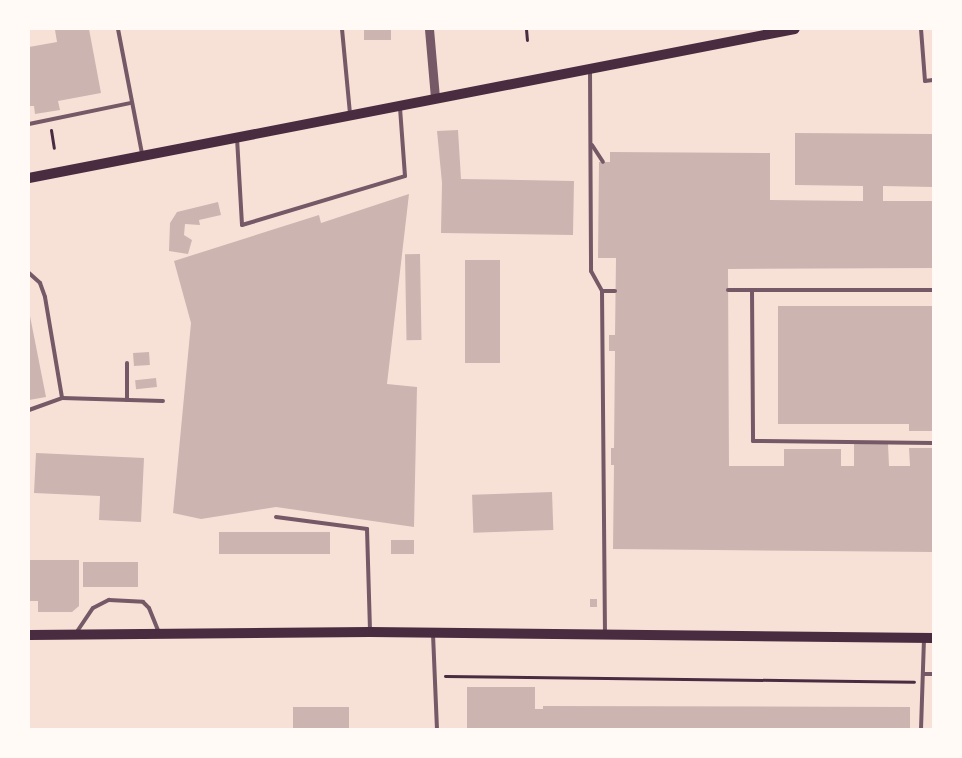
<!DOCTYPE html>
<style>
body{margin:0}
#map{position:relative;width:962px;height:758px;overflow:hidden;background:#f7e1d7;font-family:"Fira Sans Condensed",sans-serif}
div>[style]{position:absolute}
.building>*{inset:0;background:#ccb4b1;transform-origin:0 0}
.path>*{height:3px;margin:-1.5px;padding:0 1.5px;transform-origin:1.5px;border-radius:1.5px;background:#4a2c40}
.service>*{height:4px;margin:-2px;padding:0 2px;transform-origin:2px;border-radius:2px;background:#755966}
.tertiary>*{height:9px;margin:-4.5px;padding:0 4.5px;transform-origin:4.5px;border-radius:4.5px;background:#755966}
.secondary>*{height:10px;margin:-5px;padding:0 5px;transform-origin:5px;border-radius:5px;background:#4a2c40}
span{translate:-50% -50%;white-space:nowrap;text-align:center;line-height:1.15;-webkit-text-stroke:4px #fffaf5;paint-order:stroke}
.frame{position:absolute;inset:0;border:30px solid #fffaf5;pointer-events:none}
</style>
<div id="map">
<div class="building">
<div style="clip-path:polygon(89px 29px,101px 93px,58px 101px,60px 110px,35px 114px,34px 106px,29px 106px,29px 47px,57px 42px,55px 30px)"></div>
<div style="left:364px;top:29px;width:27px;height:11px"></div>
<div style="clip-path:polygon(458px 130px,461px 179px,574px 181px,573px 235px,441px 233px,442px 183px,437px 131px)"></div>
<div style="clip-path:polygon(795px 133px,933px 134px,933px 187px,883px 186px,883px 201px,933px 201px,933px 268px,728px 269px,729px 466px,784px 466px,784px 449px,841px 449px,841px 466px,854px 466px,854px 444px,888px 444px,889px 466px,910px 466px,909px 448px,933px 448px,933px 552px,613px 549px,614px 465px,611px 465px,611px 448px,614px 448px,615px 351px,609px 351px,609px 335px,615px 335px,616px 258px,598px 258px,599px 162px,610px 162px,610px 152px,770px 153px,770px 200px,863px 201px,863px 186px,795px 185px)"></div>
<div style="clip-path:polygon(409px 194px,387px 384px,417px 387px,414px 527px,276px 507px,201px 519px,173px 513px,191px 323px,174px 261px,319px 215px,321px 223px)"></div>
<div style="clip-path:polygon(218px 202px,221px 215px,199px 220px,200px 225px,185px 224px,184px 235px,192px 240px,188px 254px,169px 251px,170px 223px,177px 212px)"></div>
<div style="left:420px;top:254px;width:86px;height:15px;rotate:89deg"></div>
<div style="left:465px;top:260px;width:35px;height:103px"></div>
<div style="clip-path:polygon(778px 306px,933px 306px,933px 431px,909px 431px,909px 424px,778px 424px)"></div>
<div style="clip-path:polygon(29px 311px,46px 397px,29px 400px)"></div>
<div style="left:149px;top:352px;width:13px;height:16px;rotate:86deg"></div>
<div style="left:156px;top:378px;width:9px;height:21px;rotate:84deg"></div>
<div style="clip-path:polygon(36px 453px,144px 458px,141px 522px,99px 520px,100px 496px,34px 493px)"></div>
<div style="left:552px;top:492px;width:38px;height:80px;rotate:88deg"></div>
<div style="left:219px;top:532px;width:111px;height:22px"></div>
<div style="left:414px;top:540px;width:14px;height:23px;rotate:90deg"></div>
<div style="clip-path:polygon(29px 560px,79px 560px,79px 606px,72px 612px,38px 612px,38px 601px,29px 601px)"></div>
<div style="left:138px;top:562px;width:25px;height:55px;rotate:90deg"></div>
<div style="left:590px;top:599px;width:7px;height:8px"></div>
<div style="clip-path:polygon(467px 687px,535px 687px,535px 709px,543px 709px,543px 706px,910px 707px,910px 729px,467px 729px)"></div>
<div style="left:293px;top:707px;width:56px;height:22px"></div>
</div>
<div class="path">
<div style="left:526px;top:29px;width:11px;rotate:85deg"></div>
<div style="left:51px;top:130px;width:18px;rotate:81deg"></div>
<div style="left:445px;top:676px;width:469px;rotate:0.7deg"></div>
</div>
<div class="service">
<div style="left:118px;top:29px;width:127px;rotate:79.1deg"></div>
<div style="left:342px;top:29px;width:85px;rotate:84.6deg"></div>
<div style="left:921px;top:29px;width:52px;rotate:85.6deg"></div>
<div style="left:925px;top:81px;width:8px;rotate:-7deg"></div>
<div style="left:590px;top:69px;width:202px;rotate:89.7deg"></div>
<div style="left:591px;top:271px;width:23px;rotate:61deg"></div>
<div style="left:602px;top:291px;width:343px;rotate:89.5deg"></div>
<div style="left:29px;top:124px;width:103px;rotate:-11.7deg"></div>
<div style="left:237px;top:138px;width:87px;rotate:86.7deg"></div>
<div style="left:242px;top:225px;width:170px;rotate:-16.7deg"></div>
<div style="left:405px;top:176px;width:68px;rotate:-94.2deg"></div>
<div style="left:592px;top:145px;width:20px;rotate:57deg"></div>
<div style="left:29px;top:273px;width:15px;rotate:42deg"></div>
<div style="left:40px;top:283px;width:15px;rotate:70deg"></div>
<div style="left:45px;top:297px;width:102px;rotate:80.4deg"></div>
<div style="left:62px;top:398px;width:101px;rotate:1.7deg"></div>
<div style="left:728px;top:290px;width:205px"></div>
<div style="left:752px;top:290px;width:151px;rotate:89.6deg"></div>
<div style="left:753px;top:441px;width:180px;rotate:0.6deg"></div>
<div style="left:602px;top:291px;width:13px"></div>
<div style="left:127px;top:363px;width:37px;rotate:90deg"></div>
<div style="left:29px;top:410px;width:35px;rotate:-20deg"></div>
<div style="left:276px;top:517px;width:92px;rotate:7.5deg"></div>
<div style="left:367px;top:529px;width:103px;rotate:88.3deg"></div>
<div style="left:76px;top:633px;width:30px;rotate:-56deg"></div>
<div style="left:93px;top:608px;width:18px;rotate:-27deg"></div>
<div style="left:109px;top:600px;width:34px;rotate:3deg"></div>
<div style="left:143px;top:602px;width:8px;rotate:45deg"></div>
<div style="left:149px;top:608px;width:27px;rotate:68deg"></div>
<div style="left:433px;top:634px;width:95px;rotate:87.6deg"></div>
<div style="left:923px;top:674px;width:10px"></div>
<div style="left:921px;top:729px;width:90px;rotate:-88.1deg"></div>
</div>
<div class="tertiary">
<div style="left:429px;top:29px;width:68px;rotate:85deg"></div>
</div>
<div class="secondary">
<div style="left:29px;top:178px;width:780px;rotate:-11.01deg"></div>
<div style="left:29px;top:635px;width:341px;rotate:-0.5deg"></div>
<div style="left:370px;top:632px;width:563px;rotate:0.61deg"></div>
</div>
<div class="frame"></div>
</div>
